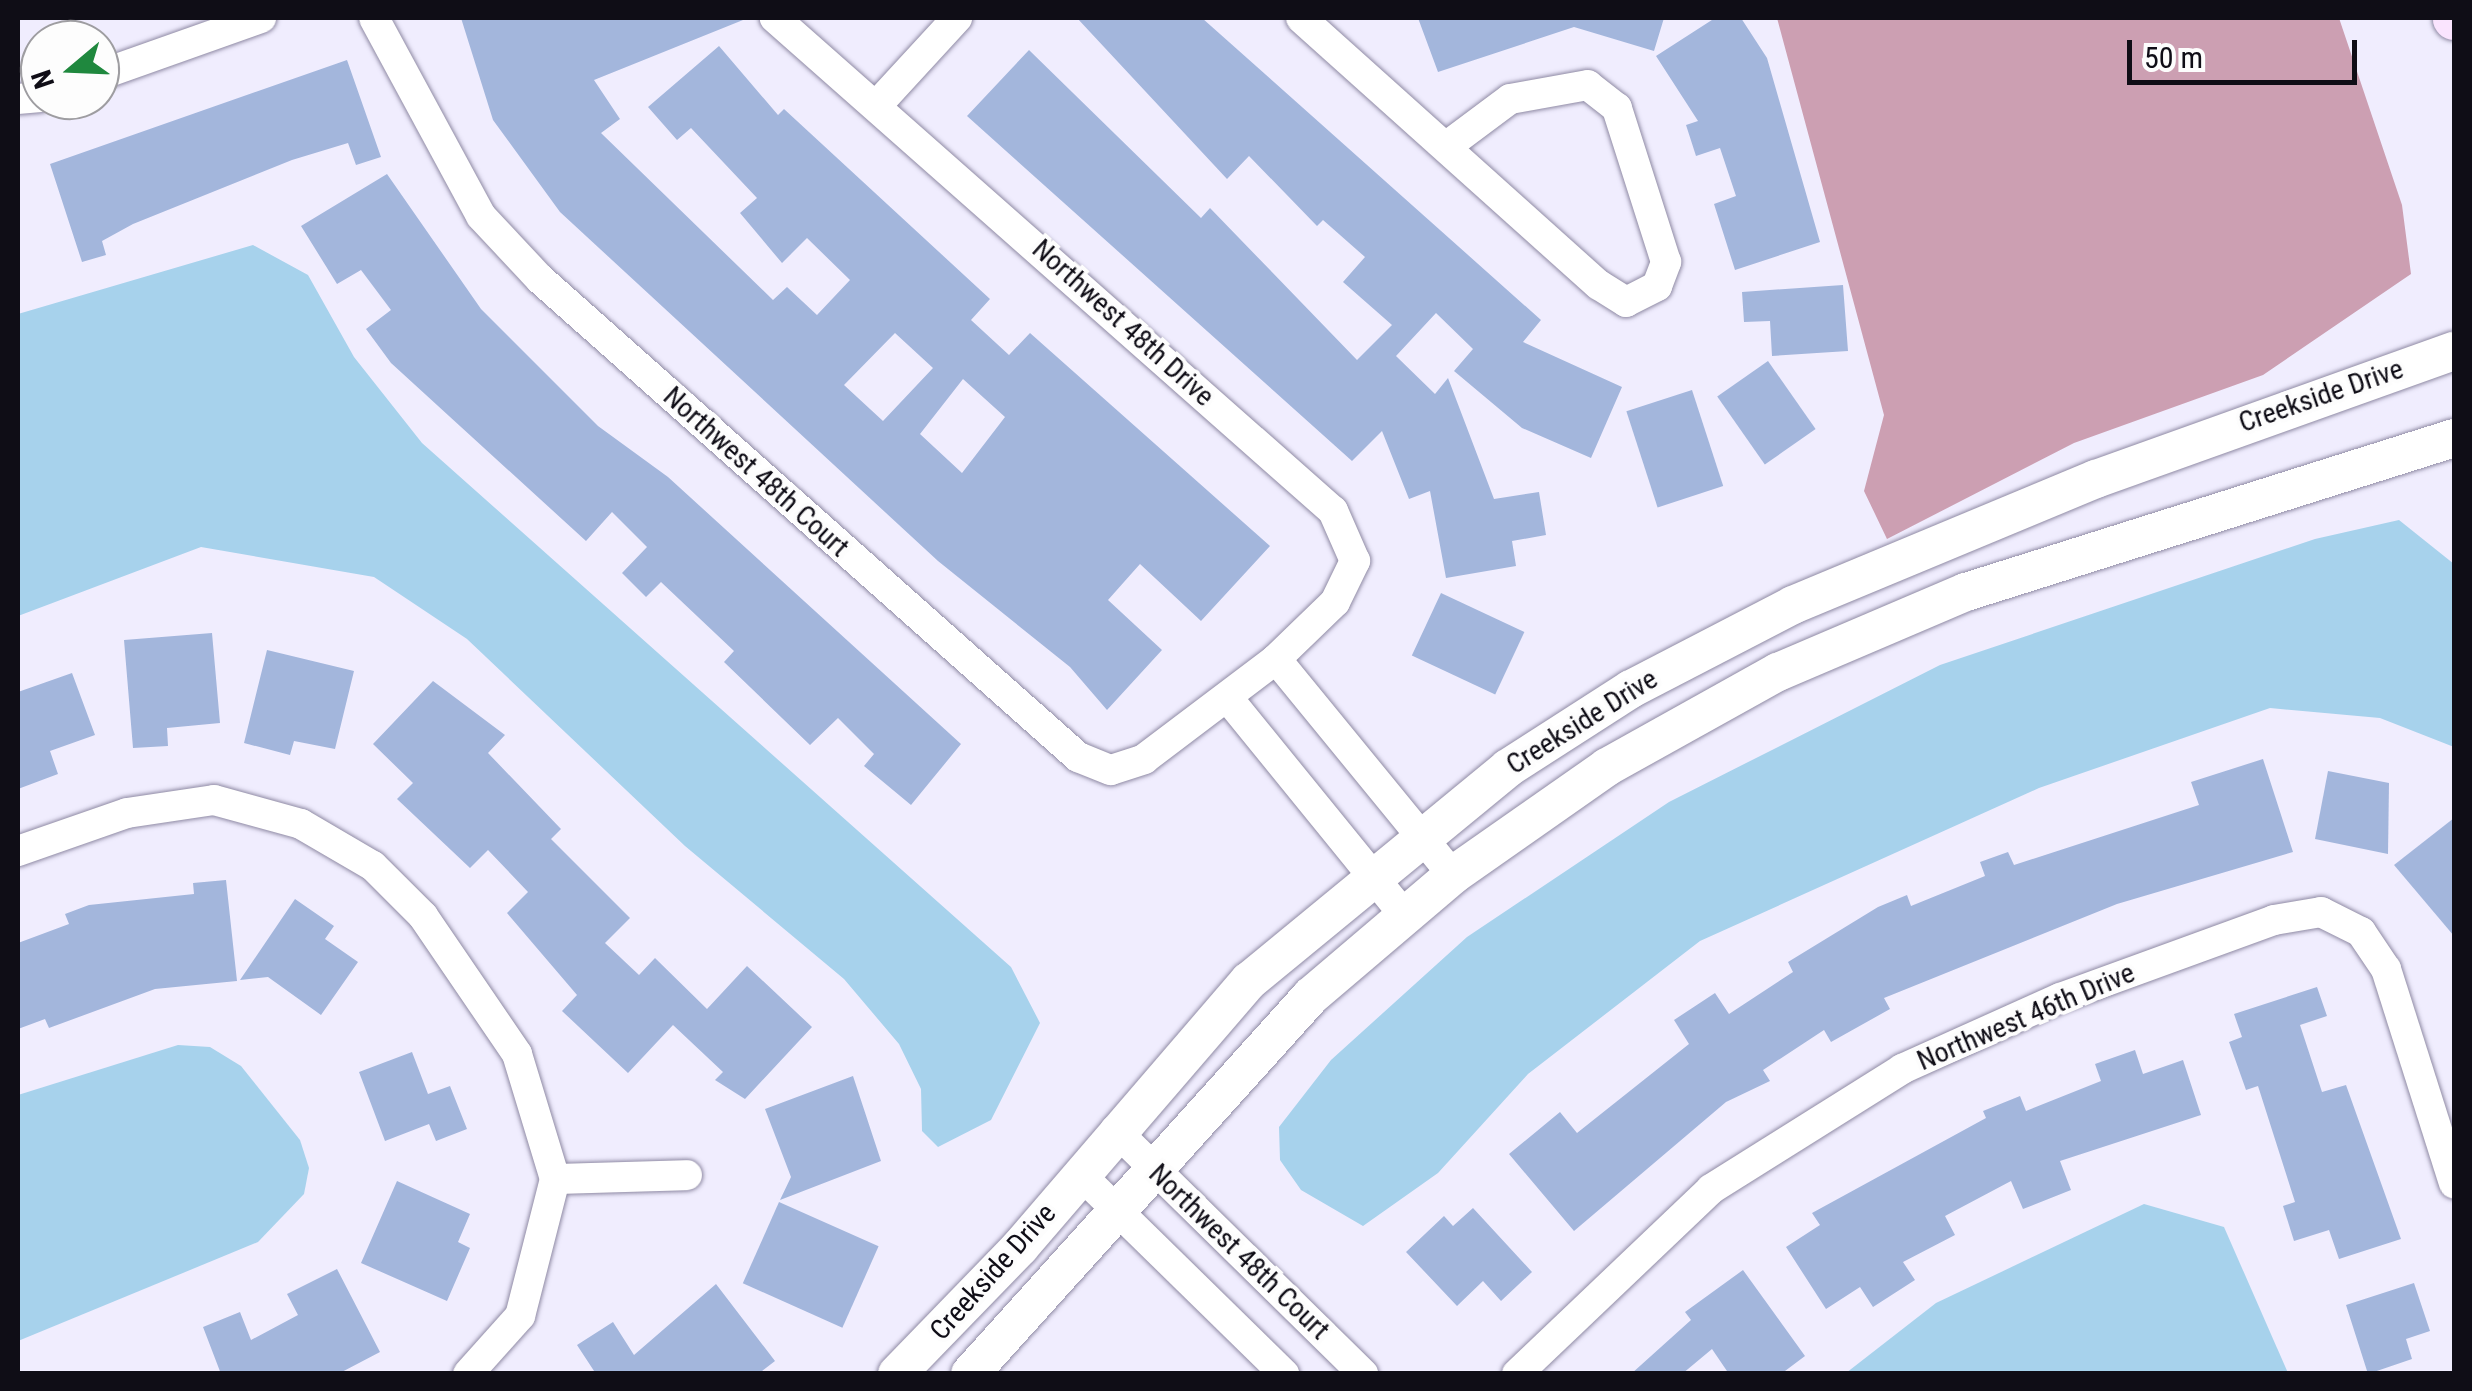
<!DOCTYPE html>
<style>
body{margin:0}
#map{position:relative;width:2472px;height:1391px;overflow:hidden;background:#f0edfe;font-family:"Roboto Condensed",sans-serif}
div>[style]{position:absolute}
.forest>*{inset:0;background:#cc9fb2}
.water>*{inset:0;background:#a7d2ec}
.building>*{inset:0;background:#a3b6dc;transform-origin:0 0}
.roads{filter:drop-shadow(0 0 2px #8f8aa4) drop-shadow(0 0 2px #8f8aa4)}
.minor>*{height:30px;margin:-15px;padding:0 15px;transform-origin:15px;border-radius:15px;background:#fff}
.tertiary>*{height:38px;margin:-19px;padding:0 19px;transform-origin:19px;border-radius:19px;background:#fff}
.secondary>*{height:42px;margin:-21px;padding:0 21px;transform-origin:21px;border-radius:21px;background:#fae4fe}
span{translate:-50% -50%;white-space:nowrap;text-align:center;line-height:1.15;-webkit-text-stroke:8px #fdfdfd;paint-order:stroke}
.street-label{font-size:28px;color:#0f0d16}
.frame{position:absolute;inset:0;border:20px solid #0f0d16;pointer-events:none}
.north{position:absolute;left:20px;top:20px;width:100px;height:100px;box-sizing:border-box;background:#fdfdfd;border:2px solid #9e9da1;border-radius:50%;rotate:251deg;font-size:28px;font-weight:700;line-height:40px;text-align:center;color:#0f0d16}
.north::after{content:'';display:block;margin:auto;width:35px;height:45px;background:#1f883e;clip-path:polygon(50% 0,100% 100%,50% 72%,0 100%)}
.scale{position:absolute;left:2127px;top:40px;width:230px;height:45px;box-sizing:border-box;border:5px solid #0f0d16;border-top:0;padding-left:12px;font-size:30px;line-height:35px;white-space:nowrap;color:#0f0d16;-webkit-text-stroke:8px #fdfdfd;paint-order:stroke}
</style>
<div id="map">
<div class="forest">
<div style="clip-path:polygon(1777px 18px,2339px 18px,2402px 205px,2411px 274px,2263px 375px,2074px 443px,1887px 539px,1864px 491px,1884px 415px)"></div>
</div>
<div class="water">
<div style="clip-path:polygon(253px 245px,308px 275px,354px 357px,422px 443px,1011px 967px,1040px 1023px,991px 1120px,938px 1147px,922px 1131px,921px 1089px,899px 1044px,844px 979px,685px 846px,467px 639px,374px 577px,201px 547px,18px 616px,18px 314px)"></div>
<div style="clip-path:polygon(2399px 520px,2454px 564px,2454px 747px,2380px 718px,2270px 708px,2039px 788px,1700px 941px,1528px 1074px,1438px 1173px,1363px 1226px,1301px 1190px,1280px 1160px,1279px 1127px,1331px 1060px,1467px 937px,1669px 802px,1940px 665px,2315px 539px)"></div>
<div style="clip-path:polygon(178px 1045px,210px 1047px,241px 1066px,300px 1140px,309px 1168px,304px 1194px,258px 1242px,18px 1341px,18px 1095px)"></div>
<div style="clip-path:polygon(2144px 1204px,2224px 1227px,2288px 1373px,1846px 1373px,1936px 1303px)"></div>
</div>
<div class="building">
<div style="clip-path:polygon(evenodd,461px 18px,748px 18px,594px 80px,620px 119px,601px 133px,773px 300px,787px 287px,817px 315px,850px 280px,807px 238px,782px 263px,740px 213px,757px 198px,691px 128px,677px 140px,648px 107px,719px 46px,778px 115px,784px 109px,990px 299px,971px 320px,1009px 355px,1030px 333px,1270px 546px,1201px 621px,1140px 564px,1108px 600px,1162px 650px,1107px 710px,1070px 667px,938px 561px,560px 212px,493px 120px,461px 18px,895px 333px,933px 368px,883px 421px,844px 385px,895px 333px,461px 18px,963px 379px,1005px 417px,962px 473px,920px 434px,963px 379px)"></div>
<div style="clip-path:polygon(1077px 18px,1202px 18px,1541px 320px,1523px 342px,1622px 387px,1591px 458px,1522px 428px,1454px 371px,1473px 349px,1436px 313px,1396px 356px,1435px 394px,1448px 378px,1494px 499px,1539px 492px,1546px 535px,1512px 541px,1516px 566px,1446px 578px,1430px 491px,1409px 499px,1382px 431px,1352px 461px,967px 116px,1029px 50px,1201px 218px,1210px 208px,1357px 360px,1392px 325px,1343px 282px,1365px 257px,1323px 220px,1317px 226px,1249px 156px,1227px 179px)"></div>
<div style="clip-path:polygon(1418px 18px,1664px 18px,1654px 51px,1574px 27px,1438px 72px)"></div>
<div style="clip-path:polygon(1715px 18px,1741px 18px,1767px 58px,1820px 242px,1735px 270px,1714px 204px,1736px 196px,1720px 148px,1696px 156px,1686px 125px,1698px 121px,1656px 56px)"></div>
<div style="clip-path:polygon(347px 60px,381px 157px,356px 165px,348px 143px,292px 160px,133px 224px,102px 241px,106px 255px,82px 262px,50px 164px)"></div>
<div style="clip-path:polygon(387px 174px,481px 309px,598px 426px,668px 477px,961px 744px,911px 805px,864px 766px,874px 754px,838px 718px,810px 745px,724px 662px,734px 651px,661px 582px,646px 597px,622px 573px,647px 547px,612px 512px,586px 541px,391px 363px,366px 329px,391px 310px,361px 270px,337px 284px,301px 226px)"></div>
<div style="clip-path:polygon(1843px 285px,1848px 351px,1772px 356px,1770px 321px,1744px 322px,1742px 292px)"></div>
<div style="left:1768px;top:361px;width:83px;height:62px;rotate:55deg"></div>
<div style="left:1692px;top:390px;width:101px;height:69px;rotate:72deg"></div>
<div style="left:1441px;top:593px;width:92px;height:69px;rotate:25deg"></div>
<div style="clip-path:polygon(212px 633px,220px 723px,167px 728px,168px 746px,133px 748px,124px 640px)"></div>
<div style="clip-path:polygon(267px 650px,354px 671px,335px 749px,294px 741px,290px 755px,244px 743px)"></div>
<div style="clip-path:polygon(72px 673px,95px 735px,50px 751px,58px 774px,18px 789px,18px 692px)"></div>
<div style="clip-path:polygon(433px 681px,505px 735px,488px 753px,561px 829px,551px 839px,630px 918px,605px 943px,639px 975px,655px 958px,707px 1009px,747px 966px,812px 1027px,745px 1099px,715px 1080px,723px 1072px,673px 1025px,628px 1073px,562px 1011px,577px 995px,507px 913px,528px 892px,488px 850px,470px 868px,397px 799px,413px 783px,373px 744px)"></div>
<div style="clip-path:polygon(2263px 759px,2293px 852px,2117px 904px,1884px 998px,1890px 1009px,1831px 1042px,1824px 1030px,1763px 1070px,1770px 1081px,1726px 1102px,1574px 1231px,1509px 1154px,1560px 1112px,1577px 1133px,1689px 1044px,1674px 1020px,1715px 993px,1729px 1014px,1793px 972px,1788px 962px,1878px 907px,1907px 895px,1911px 906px,1985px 876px,1980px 862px,2008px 852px,2014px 865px,2199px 805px,2191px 782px)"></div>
<div style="clip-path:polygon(2328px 771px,2389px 783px,2388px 854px,2315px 839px)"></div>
<div style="clip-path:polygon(2454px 818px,2454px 936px,2394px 865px)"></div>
<div style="clip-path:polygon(226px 880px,237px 981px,155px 989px,49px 1028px,45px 1019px,18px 1029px,18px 943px,69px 924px,65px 914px,89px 905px,194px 894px,193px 883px)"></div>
<div style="clip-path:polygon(295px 899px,334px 926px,325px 939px,358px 962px,321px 1015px,268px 977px,240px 980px)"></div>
<div style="clip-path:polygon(2317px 987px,2327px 1016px,2300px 1025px,2322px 1092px,2346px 1085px,2401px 1239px,2339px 1259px,2329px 1230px,2294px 1241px,2283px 1206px,2295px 1202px,2258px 1086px,2246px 1090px,2229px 1042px,2242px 1037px,2234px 1014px)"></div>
<div style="clip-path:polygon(2135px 1050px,2143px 1074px,2183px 1060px,2201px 1115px,2060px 1161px,2071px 1190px,2023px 1209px,2011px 1181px,1945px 1216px,1955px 1235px,1903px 1262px,1915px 1280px,1873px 1307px,1860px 1287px,1826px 1309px,1786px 1247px,1820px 1225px,1812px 1213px,1986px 1118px,1983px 1111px,2020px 1096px,2026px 1111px,2101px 1081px,2095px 1064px)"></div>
<div style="clip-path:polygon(412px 1052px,428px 1094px,450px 1086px,467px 1129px,436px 1141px,429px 1124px,385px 1141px,359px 1072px)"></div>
<div style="clip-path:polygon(853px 1076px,881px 1161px,780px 1200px,791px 1177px,765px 1109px)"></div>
<div style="clip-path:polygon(397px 1181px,470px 1214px,458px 1242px,470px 1248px,447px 1301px,361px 1263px)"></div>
<div style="left:779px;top:1202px;width:109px;height:89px;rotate:24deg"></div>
<div style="clip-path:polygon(1473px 1208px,1532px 1272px,1501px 1301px,1483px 1281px,1457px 1306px,1406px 1252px,1444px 1216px,1453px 1226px)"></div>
<div style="clip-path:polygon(337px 1269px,380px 1352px,338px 1374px,221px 1374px,203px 1327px,240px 1312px,251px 1340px,298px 1315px,287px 1294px)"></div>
<div style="clip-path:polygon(1743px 1270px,1805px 1356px,1781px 1374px,1729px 1374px,1712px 1349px,1682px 1374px,1631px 1374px,1691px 1320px,1685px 1312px)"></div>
<div style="clip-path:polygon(2414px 1283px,2430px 1331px,2406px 1339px,2412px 1359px,2368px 1374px,2346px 1305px)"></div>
<div style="clip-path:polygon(716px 1284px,775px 1361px,758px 1374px,596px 1374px,577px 1345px,613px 1322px,634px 1355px)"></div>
</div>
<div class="roads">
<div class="minor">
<div style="left:374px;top:18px;width:225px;rotate:61.6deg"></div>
<div style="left:481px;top:216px;width:86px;rotate:46.9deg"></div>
<div style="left:540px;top:279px;width:720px;rotate:41.62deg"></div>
<div style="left:1078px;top:757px;width:35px;rotate:22deg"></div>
<div style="left:1111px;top:770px;width:35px;rotate:-18deg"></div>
<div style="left:1144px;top:759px;width:166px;rotate:-37.1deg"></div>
<div style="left:1276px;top:659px;width:82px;rotate:-44deg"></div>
<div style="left:1335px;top:602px;width:46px;rotate:-64deg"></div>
<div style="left:1355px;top:561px;width:55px;rotate:-113.7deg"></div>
<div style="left:1333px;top:511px;width:745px;rotate:-138.54deg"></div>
<div style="left:1301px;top:18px;width:400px;rotate:41.9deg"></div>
<div style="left:1599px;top:285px;width:32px;rotate:32deg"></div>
<div style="left:1626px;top:302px;width:35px;rotate:-27deg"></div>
<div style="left:1657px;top:286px;width:26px;rotate:-69deg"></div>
<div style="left:1666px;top:262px;width:162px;rotate:-107.7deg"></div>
<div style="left:1617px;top:108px;width:37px;rotate:-142deg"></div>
<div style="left:1588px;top:85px;width:79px;rotate:169.8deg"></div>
<div style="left:1510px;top:99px;width:79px;rotate:143.3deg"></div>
<div style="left:100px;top:75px;width:171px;rotate:-19.5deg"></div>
<div style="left:18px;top:99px;width:22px;rotate:-5deg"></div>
<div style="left:878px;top:104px;width:117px;rotate:-47.4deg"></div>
<div style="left:1276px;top:659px;width:279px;rotate:50.7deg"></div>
<div style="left:1227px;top:697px;width:281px;rotate:50.9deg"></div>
<div style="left:18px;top:851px;width:115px;rotate:-19.2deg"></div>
<div style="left:127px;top:813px;width:88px;rotate:-8.5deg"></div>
<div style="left:214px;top:800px;width:90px;rotate:15.4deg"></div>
<div style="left:301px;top:824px;width:83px;rotate:30.3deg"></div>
<div style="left:373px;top:866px;width:71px;rotate:45deg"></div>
<div style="left:423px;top:916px;width:167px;rotate:55.7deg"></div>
<div style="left:517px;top:1054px;width:131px;rotate:73.1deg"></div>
<div style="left:555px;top:1179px;width:141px;rotate:104.3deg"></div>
<div style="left:520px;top:1316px;width:78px;rotate:131.9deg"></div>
<div style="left:1115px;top:1130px;width:348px;rotate:44.5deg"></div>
<div style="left:1080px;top:1174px;width:286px;rotate:44.4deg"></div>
<div style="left:555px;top:1179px;width:132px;rotate:-1.7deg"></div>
<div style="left:1517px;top:1374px;width:268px;rotate:-43.6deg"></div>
<div style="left:1711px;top:1189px;width:226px;rotate:-32.1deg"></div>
<div style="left:1902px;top:1069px;width:173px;rotate:-24.2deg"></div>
<div style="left:2060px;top:998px;width:228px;rotate:-20deg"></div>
<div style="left:2274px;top:920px;width:48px;rotate:-9.7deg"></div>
<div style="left:2321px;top:912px;width:45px;rotate:26.6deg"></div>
<div style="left:2361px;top:932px;width:45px;rotate:56deg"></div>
<div style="left:2386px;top:969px;width:225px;rotate:72.4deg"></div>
</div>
<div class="tertiary">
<div style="left:897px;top:1374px;width:177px;rotate:-45.9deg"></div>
<div style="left:1020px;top:1247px;width:351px;rotate:-49.3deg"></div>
<div style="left:1249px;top:981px;width:335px;rotate:-39.4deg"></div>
<div style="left:1508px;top:768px;width:146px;rotate:-32.7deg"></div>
<div style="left:1631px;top:689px;width:182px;rotate:-27.4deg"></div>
<div style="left:1793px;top:605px;width:328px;rotate:-22.6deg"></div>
<div style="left:2096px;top:479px;width:380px;rotate:-19.7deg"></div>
<div style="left:970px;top:1374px;width:509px;rotate:-47.95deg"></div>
<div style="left:1311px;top:996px;width:187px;rotate:-40.4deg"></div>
<div style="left:1453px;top:875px;width:188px;rotate:-35deg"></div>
<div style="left:1607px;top:767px;width:196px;rotate:-29.1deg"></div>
<div style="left:1778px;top:672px;width:204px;rotate:-23.1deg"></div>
<div style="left:1966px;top:592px;width:512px;rotate:-17.51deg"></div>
</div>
<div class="secondary">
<div style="left:2454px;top:18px;width:1px;rotate:90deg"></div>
</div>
</div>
<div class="street-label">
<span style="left:1123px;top:323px;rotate:42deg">Northwest 48th Drive</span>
<span style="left:2321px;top:396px;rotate:-19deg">Creekside Drive</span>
<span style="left:756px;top:472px;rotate:42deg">Northwest 48th Court</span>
<span style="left:1582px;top:722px;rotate:-32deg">Creekside Drive</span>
<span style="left:2026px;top:1017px;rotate:-23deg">Northwest 46th Drive</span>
<span style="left:1239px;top:1252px;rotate:44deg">Northwest 48th Court</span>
<span style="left:993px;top:1272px;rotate:-48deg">Creekside Drive</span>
</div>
<div class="frame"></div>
<div class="north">N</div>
<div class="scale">50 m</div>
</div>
